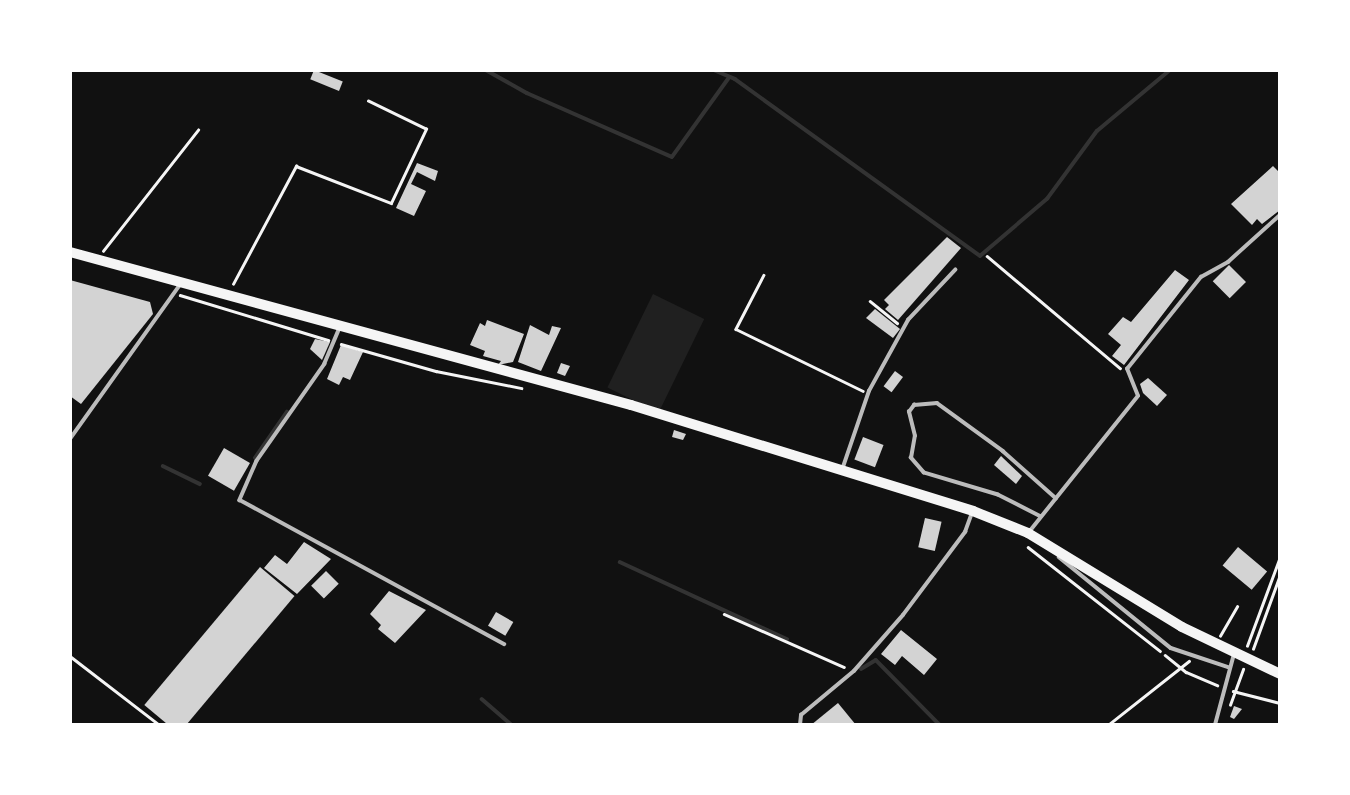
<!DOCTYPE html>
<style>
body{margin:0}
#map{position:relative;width:1350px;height:795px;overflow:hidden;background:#111;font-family:"Titillium Web",sans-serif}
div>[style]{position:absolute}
.green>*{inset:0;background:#202020;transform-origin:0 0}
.stream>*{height:3.5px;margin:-1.75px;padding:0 1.75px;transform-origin:1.75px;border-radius:1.75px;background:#333}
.building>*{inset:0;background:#d3d3d3;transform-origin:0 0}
.path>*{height:2.5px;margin:-1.25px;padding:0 1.25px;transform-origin:1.25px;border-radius:1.25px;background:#f5f5f5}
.service>*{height:3.5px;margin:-1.75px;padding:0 1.75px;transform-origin:1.75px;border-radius:1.75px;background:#bcbcbc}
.secondary>*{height:10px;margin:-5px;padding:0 5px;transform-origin:5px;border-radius:5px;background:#f5f5f5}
span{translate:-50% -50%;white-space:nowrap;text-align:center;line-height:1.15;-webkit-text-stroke:6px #fff;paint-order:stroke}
.frame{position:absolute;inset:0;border:72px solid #fff;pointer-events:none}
</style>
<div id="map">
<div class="green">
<div style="left:653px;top:294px;width:57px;height:104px;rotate:26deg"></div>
</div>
<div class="stream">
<div style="left:486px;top:70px;width:47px;rotate:29.3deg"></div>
<div style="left:527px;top:93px;width:158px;rotate:23.8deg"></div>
<div style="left:672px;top:157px;width:96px;rotate:-54.3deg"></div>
<div style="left:714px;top:70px;width:23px;rotate:23deg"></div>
<div style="left:735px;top:79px;width:302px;rotate:35.8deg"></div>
<div style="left:980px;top:256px;width:88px;rotate:-40.4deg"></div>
<div style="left:1047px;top:199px;width:84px;rotate:-53.7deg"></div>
<div style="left:1097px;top:131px;width:95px;rotate:-39.9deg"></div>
<div style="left:255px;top:458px;width:56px;rotate:-55.2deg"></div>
<div style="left:163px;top:466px;width:41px;rotate:25.9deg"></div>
<div style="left:620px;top:562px;width:184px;rotate:24.8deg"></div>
<div style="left:861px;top:669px;width:17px;rotate:-31deg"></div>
<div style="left:876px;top:660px;width:91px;rotate:45.4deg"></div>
<div style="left:482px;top:699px;width:40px;rotate:41deg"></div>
</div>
<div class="building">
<div style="left:314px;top:70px;width:31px;height:10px;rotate:22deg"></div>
<div style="clip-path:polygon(417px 163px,438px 171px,435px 181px,417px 172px,411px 184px,426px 191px,414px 216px,396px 208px)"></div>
<div style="clip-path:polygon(1273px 166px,1280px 173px,1280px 210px,1262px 224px,1257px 219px,1252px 225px,1231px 204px)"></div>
<div style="clip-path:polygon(947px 237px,961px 248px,898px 320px,885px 309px,889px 305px,884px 300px)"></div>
<div style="left:1229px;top:265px;width:24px;height:23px;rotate:45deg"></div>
<div style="clip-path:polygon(1175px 270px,1189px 280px,1124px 365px,1112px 356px,1121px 345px,1108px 334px,1123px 317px,1131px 322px)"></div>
<div style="clip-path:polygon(70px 280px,150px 302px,153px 314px,81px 404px,70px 396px)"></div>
<div style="clip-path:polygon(875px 309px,900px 329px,893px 338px,866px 318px)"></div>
<div style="clip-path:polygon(487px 320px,524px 334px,513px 362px,498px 365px,501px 361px,483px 356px,485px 351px,470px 345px,480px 323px,485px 326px)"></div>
<div style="clip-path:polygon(530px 325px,549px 335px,552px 326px,561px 328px,541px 371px,518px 362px)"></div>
<div style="clip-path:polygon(315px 339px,330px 342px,322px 360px,310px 349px)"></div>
<div style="clip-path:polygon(341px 345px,363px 352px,350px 380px,343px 377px,339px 385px,327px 379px)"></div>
<div style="clip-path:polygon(561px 363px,570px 366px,565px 376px,557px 373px)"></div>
<div style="left:895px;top:371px;width:10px;height:19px;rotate:37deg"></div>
<div style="clip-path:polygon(1148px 378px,1167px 395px,1157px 406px,1143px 393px,1140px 384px)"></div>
<div style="clip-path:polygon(674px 430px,686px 434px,683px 440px,672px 437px)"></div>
<div style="left:863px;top:437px;width:22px;height:24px;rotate:21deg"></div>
<div style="left:224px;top:448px;width:30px;height:32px;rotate:30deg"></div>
<div style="clip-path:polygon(1001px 456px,1022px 476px,1016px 484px,994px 465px)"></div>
<div style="left:925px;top:518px;width:17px;height:30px;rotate:13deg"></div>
<div style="clip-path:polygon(304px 542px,331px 559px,297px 594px,264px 568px,275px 555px,287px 564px)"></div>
<div style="left:1238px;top:547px;width:38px;height:24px;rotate:40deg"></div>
<div style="left:260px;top:567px;width:45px;height:180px;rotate:40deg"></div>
<div style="left:326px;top:571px;width:18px;height:21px;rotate:45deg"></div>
<div style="clip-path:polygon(389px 591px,426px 610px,395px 643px,378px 629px,381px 625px,370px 614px)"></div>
<div style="left:496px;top:612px;width:20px;height:16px;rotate:30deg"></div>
<div style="clip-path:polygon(901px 630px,937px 659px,924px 675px,902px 656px,895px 665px,881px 654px)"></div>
<div style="clip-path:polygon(838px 703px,856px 725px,811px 725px)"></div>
<div style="clip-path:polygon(1234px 706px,1242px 709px,1234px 719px,1230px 717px)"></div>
</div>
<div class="path">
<div style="left:103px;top:251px;width:154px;rotate:-51.9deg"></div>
<div style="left:987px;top:256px;width:174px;rotate:40.1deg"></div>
<div style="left:764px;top:275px;width:61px;rotate:117.4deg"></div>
<div style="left:736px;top:329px;width:141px;rotate:26deg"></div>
<div style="left:233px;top:284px;width:134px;rotate:-61.9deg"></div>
<div style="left:296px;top:166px;width:102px;rotate:21.3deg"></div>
<div style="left:391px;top:203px;width:82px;rotate:-64.7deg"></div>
<div style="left:426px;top:129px;width:64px;rotate:-154.2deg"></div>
<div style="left:180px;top:295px;width:155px;rotate:16.9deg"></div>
<div style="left:870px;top:301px;width:35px;rotate:39deg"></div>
<div style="left:341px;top:344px;width:99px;rotate:15.9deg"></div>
<div style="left:436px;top:371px;width:87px;rotate:11.3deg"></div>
<div style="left:1028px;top:547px;width:168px;rotate:38.2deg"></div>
<div style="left:724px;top:614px;width:131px;rotate:23.8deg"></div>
<div style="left:1220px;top:636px;width:34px;rotate:-60deg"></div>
<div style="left:1247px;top:646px;width:95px;rotate:-69.7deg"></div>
<div style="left:1253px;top:649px;width:79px;rotate:-70deg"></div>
<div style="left:1165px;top:655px;width:27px;rotate:39deg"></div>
<div style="left:1186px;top:672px;width:34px;rotate:23deg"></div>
<div style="left:70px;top:656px;width:110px;rotate:37.6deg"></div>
<div style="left:1233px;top:691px;width:49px;rotate:14.3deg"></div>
<div style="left:1230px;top:705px;width:38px;rotate:-70deg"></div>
<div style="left:1108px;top:725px;width:103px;rotate:-38.3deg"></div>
</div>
<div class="service">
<div style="left:340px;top:328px;width:39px;rotate:113deg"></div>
<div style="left:325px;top:364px;width:118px;rotate:125deg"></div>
<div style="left:257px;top:461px;width:43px;rotate:113.6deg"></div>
<div style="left:240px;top:500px;width:301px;rotate:28.6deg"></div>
<div style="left:70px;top:439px;width:189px;rotate:-54.5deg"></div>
<div style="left:843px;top:467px;width:80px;rotate:-71.1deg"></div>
<div style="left:869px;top:391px;width:81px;rotate:-61.2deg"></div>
<div style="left:908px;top:320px;width:69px;rotate:-46.8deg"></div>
<div style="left:1041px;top:517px;width:48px;rotate:-152.9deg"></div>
<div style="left:998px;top:495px;width:77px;rotate:-163.4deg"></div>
<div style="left:924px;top:473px;width:20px;rotate:-131deg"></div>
<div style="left:911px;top:458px;width:22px;rotate:-80deg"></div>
<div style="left:915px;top:436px;width:25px;rotate:-104deg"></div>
<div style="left:909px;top:412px;width:9px;rotate:-54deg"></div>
<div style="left:914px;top:405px;width:23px;rotate:-5deg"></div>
<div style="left:937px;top:403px;width:82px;rotate:36deg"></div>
<div style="left:1003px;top:451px;width:71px;rotate:41.6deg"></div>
<div style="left:1029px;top:532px;width:174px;rotate:-51.3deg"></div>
<div style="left:1138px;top:396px;width:29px;rotate:-112deg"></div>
<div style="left:1127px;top:369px;width:118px;rotate:-51.2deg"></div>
<div style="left:1201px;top:277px;width:31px;rotate:-29deg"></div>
<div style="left:1228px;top:262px;width:70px;rotate:-42.1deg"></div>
<div style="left:1059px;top:557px;width:144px;rotate:39.1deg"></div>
<div style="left:1171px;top:648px;width:60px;rotate:18.4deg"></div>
<div style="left:800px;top:725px;width:10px;rotate:-84deg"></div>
<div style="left:801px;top:715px;width:69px;rotate:-39.7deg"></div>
<div style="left:854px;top:671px;width:74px;rotate:-48.8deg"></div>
<div style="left:903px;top:615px;width:104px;rotate:-53.2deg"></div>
<div style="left:965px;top:532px;width:20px;rotate:-70deg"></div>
<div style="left:1215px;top:725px;width:73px;rotate:-75deg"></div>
</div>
<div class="secondary">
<div style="left:70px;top:252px;width:581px;rotate:15.26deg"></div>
<div style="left:631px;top:405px;width:358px;rotate:17.2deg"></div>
<div style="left:973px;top:511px;width:59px;rotate:21.8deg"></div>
<div style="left:1028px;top:533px;width:180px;rotate:31.4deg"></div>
<div style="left:1182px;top:627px;width:109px;rotate:25.6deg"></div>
</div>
<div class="frame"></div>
</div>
